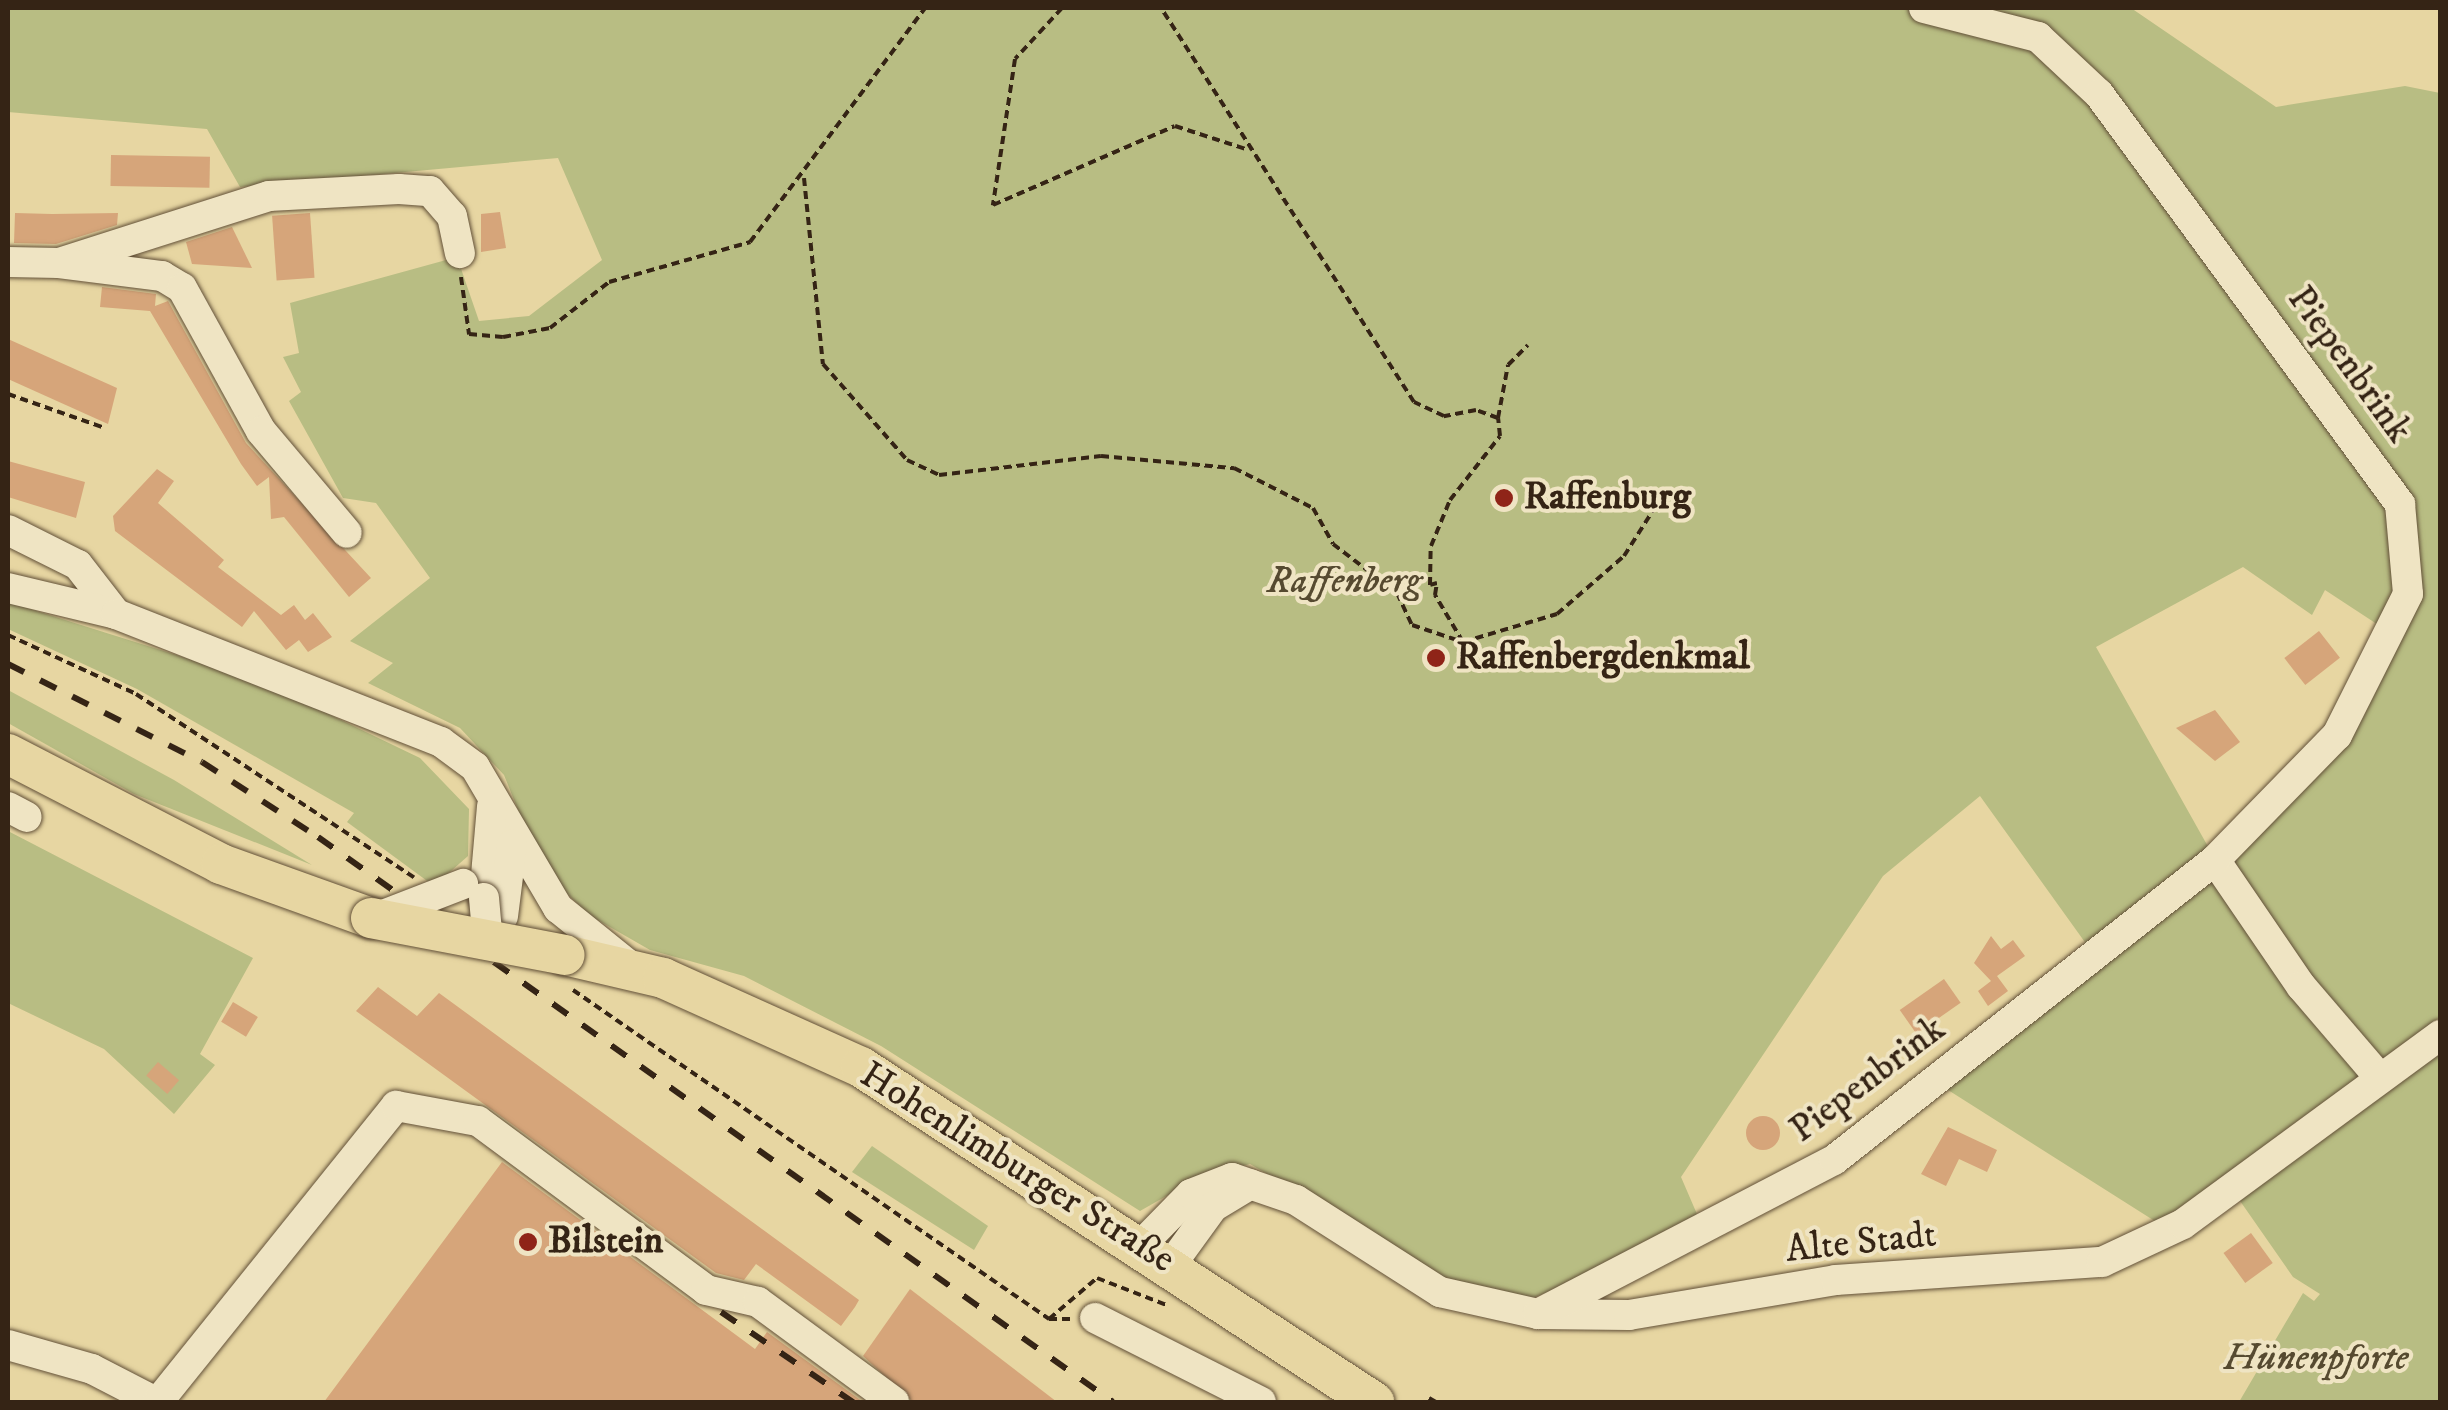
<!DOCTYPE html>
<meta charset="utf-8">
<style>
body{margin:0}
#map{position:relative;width:2448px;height:1410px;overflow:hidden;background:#e7d6a2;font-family:"IM FELL DW Pica",serif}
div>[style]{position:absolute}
.green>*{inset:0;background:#b8bd83}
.building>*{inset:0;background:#d6a57a;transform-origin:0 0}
.round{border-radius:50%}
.path>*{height:4px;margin-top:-2px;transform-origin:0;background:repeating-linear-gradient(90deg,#352415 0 8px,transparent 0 13px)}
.roads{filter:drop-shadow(0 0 2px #625038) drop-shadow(0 0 2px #625038)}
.minor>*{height:30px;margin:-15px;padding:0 15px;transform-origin:15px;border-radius:15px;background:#efe4c3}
.major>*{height:40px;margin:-20px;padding:0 20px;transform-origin:20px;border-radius:20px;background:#e7d6a2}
.rail>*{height:6px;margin-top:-3px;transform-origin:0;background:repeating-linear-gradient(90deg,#352415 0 18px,transparent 0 36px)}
.bridges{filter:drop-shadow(0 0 2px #625038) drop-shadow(0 0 2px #625038)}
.minor-bridge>*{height:30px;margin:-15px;padding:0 15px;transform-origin:15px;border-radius:15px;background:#efe4c3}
.major-bridge>*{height:40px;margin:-20px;padding:0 20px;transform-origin:20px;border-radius:20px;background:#e7d6a2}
.dots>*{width:28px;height:28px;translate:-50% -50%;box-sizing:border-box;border:5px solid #efe4c3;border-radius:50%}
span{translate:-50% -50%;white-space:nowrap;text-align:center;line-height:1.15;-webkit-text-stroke:8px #efe4c3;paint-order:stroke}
.street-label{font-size:38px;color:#352415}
.poi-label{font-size:38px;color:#352415;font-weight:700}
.left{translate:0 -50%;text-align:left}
.park-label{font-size:38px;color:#564a30;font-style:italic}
.frame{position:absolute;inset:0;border:10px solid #352415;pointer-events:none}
</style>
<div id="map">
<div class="green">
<div style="clip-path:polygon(evenodd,8px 8px,2131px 8px,2276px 107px,2405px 86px,2440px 93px,2440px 1017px,2161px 1225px,1937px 1083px,2097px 959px,1980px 796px,1883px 876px,1681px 1177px,1703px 1228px,1528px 1300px,1450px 1281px,1250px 1164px,1198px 1178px,1140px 1211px,881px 1046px,744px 976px,650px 950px,589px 915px,542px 869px,504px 775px,460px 728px,368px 683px,393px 663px,350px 641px,430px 578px,376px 503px,343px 498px,289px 401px,301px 392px,283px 357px,299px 353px,290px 303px,457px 257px,479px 321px,529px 316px,602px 260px,558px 158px,240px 187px,207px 129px,8px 112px,8px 8px,2243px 567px,2312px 615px,2325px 590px,2389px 632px,2337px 735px,2215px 859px,2096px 647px,2243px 567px)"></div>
<div style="clip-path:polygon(8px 602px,262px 682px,420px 758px,469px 809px,468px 856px,434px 886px,347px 822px,354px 813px,137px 689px,8px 629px)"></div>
<div style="clip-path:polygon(8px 690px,174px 780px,312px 865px,134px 794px,8px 723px)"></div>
<div style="clip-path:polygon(8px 831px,253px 958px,200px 1054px,215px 1065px,174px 1114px,104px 1049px,8px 1003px)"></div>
<div style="clip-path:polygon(2440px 1050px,2440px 1402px,2239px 1402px,2303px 1293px,2314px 1301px,2320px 1294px,2293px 1277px,2238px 1198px)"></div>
<div style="clip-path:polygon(872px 1146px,988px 1226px,974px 1250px,852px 1172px)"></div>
</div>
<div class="building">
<div style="left:111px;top:155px;width:99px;height:31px;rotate:1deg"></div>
<div style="clip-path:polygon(500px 212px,506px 248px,481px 252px,481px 214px)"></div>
<div style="clip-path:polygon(15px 213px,52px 214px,118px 213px,117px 225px,56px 244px,14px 243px)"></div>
<div style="left:310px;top:213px;width:65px;height:38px;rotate:86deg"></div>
<div style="clip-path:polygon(232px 227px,252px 268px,192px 264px,186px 242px)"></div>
<div style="clip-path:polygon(102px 287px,156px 294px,155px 306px,168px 301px,246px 443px,371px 578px,349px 597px,284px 517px,271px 519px,269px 477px,257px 486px,241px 464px,150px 311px,100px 307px)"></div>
<div style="clip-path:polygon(8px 339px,117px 388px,108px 424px,8px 379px)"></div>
<div style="clip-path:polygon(8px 461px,85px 482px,76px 518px,8px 497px)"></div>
<div style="clip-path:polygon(157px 469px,174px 481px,158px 503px,224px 560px,218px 567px,281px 615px,294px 605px,305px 620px,313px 613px,332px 637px,308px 652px,299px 640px,286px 650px,254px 611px,242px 627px,115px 531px,113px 516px)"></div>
<div style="left:2319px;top:631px;width:34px;height:44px;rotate:52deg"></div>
<div style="clip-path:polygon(2215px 710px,2240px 742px,2215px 761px,2176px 728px)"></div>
<div style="clip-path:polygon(1991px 936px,2001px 949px,2013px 940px,2025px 956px,1997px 976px,2008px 991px,1988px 1006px,1978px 991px,1991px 981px,1974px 963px)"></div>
<div style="left:1944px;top:979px;width:29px;height:54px;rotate:55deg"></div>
<div style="clip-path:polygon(378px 987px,417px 1016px,439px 993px,859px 1300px,855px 1307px,841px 1326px,756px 1264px,744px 1280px,716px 1273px,356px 1011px)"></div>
<div style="left:233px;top:1002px;width:29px;height:23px;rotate:31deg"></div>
<div style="left:158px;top:1062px;width:28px;height:18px;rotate:41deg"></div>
<div class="round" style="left:1746px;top:1116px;width:34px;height:34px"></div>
<div style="clip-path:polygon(1948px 1127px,1997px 1150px,1987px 1172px,1959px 1159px,1946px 1186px,1921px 1174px)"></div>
<div style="clip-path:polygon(502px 1162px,755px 1349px,767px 1332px,863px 1402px,324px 1402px)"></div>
<div style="left:2251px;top:1233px;width:37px;height:34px;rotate:54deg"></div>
<div style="clip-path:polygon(910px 1289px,1057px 1402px,913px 1402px,863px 1356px)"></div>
</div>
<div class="path">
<div style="left:1062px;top:8px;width:69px;rotate:132.7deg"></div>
<div style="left:1015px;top:59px;width:148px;rotate:98.6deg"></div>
<div style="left:993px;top:205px;width:198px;rotate:-23.5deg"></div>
<div style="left:1175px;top:126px;width:78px;rotate:18deg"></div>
<div style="left:804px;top:178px;width:187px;rotate:84.2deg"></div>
<div style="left:823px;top:364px;width:128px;rotate:48.8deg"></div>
<div style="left:907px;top:460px;width:35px;rotate:25deg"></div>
<div style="left:939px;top:475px;width:163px;rotate:-6.7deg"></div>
<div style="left:1101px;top:456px;width:134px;rotate:5.2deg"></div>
<div style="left:1234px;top:468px;width:89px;rotate:26.9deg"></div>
<div style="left:1313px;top:508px;width:41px;rotate:60.9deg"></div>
<div style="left:1333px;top:544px;width:81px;rotate:37.4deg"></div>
<div style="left:1397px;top:593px;width:35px;rotate:65deg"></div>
<div style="left:1412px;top:625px;width:54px;rotate:18.4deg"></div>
<div style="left:1463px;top:642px;width:55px;rotate:-120.8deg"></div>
<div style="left:1435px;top:595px;width:12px;rotate:-81deg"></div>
<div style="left:1437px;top:583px;width:7px;rotate:164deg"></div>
<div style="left:1430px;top:585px;width:39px;rotate:-89deg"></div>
<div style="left:1431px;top:546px;width:50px;rotate:-67.6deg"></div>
<div style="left:1450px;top:500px;width:81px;rotate:-52deg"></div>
<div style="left:1500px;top:436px;width:18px;rotate:-96deg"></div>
<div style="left:1498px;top:418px;width:23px;rotate:-160deg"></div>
<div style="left:1476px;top:410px;width:33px;rotate:169deg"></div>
<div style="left:1444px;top:416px;width:33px;rotate:-155deg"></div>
<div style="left:1414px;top:402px;width:468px;rotate:-122.7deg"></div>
<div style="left:461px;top:277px;width:58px;rotate:82deg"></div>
<div style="left:469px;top:334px;width:34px;rotate:5deg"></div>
<div style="left:503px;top:337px;width:48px;rotate:-10.8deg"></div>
<div style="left:550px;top:328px;width:75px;rotate:-37.9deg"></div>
<div style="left:609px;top:282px;width:147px;rotate:-15.8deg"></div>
<div style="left:750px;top:242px;width:292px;rotate:-53.2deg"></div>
<div style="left:8px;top:394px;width:103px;rotate:19.3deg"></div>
<div style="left:1498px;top:418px;width:54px;rotate:-79.3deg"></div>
<div style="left:1508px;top:365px;width:28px;rotate:-45deg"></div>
<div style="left:8px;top:635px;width:141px;rotate:24.7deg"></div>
<div style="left:136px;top:694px;width:333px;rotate:33.4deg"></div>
<div style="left:1463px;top:642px;width:98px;rotate:-16.6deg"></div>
<div style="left:1557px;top:614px;width:89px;rotate:-40.9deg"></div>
<div style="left:1624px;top:556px;width:69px;rotate:-57.5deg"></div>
<div style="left:573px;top:990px;width:579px;rotate:34.65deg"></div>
<div style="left:1049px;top:1319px;width:63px;rotate:-40.5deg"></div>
<div style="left:1097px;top:1278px;width:77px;rotate:21.3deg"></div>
<div style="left:1049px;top:1319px;width:21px"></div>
<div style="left:1429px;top:1398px;width:8px;rotate:30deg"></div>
</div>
<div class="roads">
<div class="minor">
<div style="left:1924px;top:8px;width:118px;rotate:14.3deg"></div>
<div style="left:2038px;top:37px;width:83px;rotate:43.1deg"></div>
<div style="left:2099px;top:94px;width:509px;rotate:53.72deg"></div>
<div style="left:2400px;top:504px;width:90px;rotate:84.9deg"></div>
<div style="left:2408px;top:594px;width:158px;rotate:116.7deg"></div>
<div style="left:2337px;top:735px;width:175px;rotate:134.3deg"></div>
<div style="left:2215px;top:860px;width:153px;rotate:55.7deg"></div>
<div style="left:2301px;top:986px;width:120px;rotate:49.4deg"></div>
<div style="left:8px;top:262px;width:51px;rotate:1.1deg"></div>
<div style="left:59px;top:263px;width:220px;rotate:-17.7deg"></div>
<div style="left:269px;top:196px;width:130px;rotate:-3.1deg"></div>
<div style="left:399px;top:189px;width:31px;rotate:4deg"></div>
<div style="left:430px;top:191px;width:33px;rotate:49deg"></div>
<div style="left:452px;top:216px;width:38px;rotate:78deg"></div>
<div style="left:59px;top:263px;width:104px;rotate:7.2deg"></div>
<div style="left:162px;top:276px;width:23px;rotate:31deg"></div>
<div style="left:182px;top:288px;width:163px;rotate:61.1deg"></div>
<div style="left:261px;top:431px;width:133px;rotate:49.9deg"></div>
<div style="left:8px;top:530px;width:78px;rotate:26.6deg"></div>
<div style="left:78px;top:565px;width:62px;rotate:52.2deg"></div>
<div style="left:8px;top:588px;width:111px;rotate:13.5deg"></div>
<div style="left:116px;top:614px;width:349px;rotate:21.5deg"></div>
<div style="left:441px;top:742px;width:42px;rotate:36.3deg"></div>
<div style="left:475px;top:767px;width:164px;rotate:59.5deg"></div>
<div style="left:558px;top:908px;width:94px;rotate:38.9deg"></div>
<div style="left:8px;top:807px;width:21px;rotate:28deg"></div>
<div style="left:484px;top:898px;width:92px;rotate:-85deg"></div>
<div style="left:503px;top:916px;width:72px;rotate:-82.8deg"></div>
<div style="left:1141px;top:1245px;width:71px;rotate:-45.6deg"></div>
<div style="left:1191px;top:1194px;width:44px;rotate:-21.3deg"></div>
<div style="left:1232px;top:1178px;width:68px;rotate:19deg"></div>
<div style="left:1296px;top:1200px;width:171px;rotate:32.6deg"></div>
<div style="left:1440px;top:1292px;width:100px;rotate:12.7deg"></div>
<div style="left:1538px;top:1314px;width:91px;rotate:0.6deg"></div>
<div style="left:1629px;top:1315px;width:210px;rotate:-9.6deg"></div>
<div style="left:1836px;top:1280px;width:267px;rotate:-3.9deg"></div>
<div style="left:2102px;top:1262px;width:89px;rotate:-25.1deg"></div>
<div style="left:2183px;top:1224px;width:319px;rotate:-36.3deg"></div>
<div style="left:1171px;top:1265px;width:72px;rotate:-54.1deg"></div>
<div style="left:1213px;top:1207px;width:44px;rotate:-31.2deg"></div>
<div style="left:1538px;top:1314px;width:334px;rotate:-27.5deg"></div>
<div style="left:1834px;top:1160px;width:485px;rotate:-38.2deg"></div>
<div style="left:1095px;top:1318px;width:186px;rotate:26.8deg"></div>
<div style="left:8px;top:1345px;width:87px;rotate:15.9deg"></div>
<div style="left:92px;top:1369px;width:72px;rotate:27.3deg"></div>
<div style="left:158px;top:1402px;width:380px;rotate:-51.2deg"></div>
<div style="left:396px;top:1106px;width:83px;rotate:10.4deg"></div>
<div style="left:478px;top:1121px;width:284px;rotate:36.5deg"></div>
<div style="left:706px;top:1290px;width:53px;rotate:13deg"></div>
<div style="left:758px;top:1302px;width:169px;rotate:36.3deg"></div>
</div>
<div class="major">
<div style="left:8px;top:754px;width:240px;rotate:27.3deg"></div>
<div style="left:221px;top:864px;width:159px;rotate:19.8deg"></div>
<div style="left:565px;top:955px;width:101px;rotate:13.2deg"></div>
<div style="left:663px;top:978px;width:217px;rotate:24.2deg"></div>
<div style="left:861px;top:1067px;width:613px;rotate:33.15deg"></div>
</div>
</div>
<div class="rail">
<div style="left:8px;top:664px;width:217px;rotate:26.8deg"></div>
<div style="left:202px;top:762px;width:138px;rotate:32.9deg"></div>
<div style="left:318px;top:837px;width:975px;rotate:35.4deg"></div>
<div style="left:721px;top:1312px;width:160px;rotate:34.3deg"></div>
</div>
<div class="bridges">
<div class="minor-bridge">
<div style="left:484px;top:898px;width:45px;rotate:84.9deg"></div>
<div style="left:383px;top:915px;width:86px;rotate:-21.2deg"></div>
</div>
<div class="major-bridge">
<div style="left:371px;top:918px;width:197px;rotate:10.8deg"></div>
</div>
</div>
<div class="dots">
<div style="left:1504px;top:498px;background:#8f2418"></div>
<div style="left:1436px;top:658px;background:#8f2418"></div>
<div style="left:528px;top:1242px;background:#8f2418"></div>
</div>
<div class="street-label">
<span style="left:2349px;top:365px;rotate:54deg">Piepenbrink</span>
<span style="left:1868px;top:1080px;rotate:-37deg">Piepenbrink</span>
<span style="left:1017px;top:1168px;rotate:32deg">Hohenlimburger Straße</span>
<span style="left:1861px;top:1243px;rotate:-6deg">Alte Stadt</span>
</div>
<div class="poi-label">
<span class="left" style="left:1524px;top:498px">Raffenburg</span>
<span class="left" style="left:1456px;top:658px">Raffenbergdenkmal</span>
<span class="left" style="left:548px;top:1242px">Bilstein</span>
</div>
<div class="park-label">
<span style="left:1344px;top:582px">Raffenberg</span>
<span style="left:2316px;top:1359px">Hünenpforte</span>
</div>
<div class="frame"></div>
</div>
